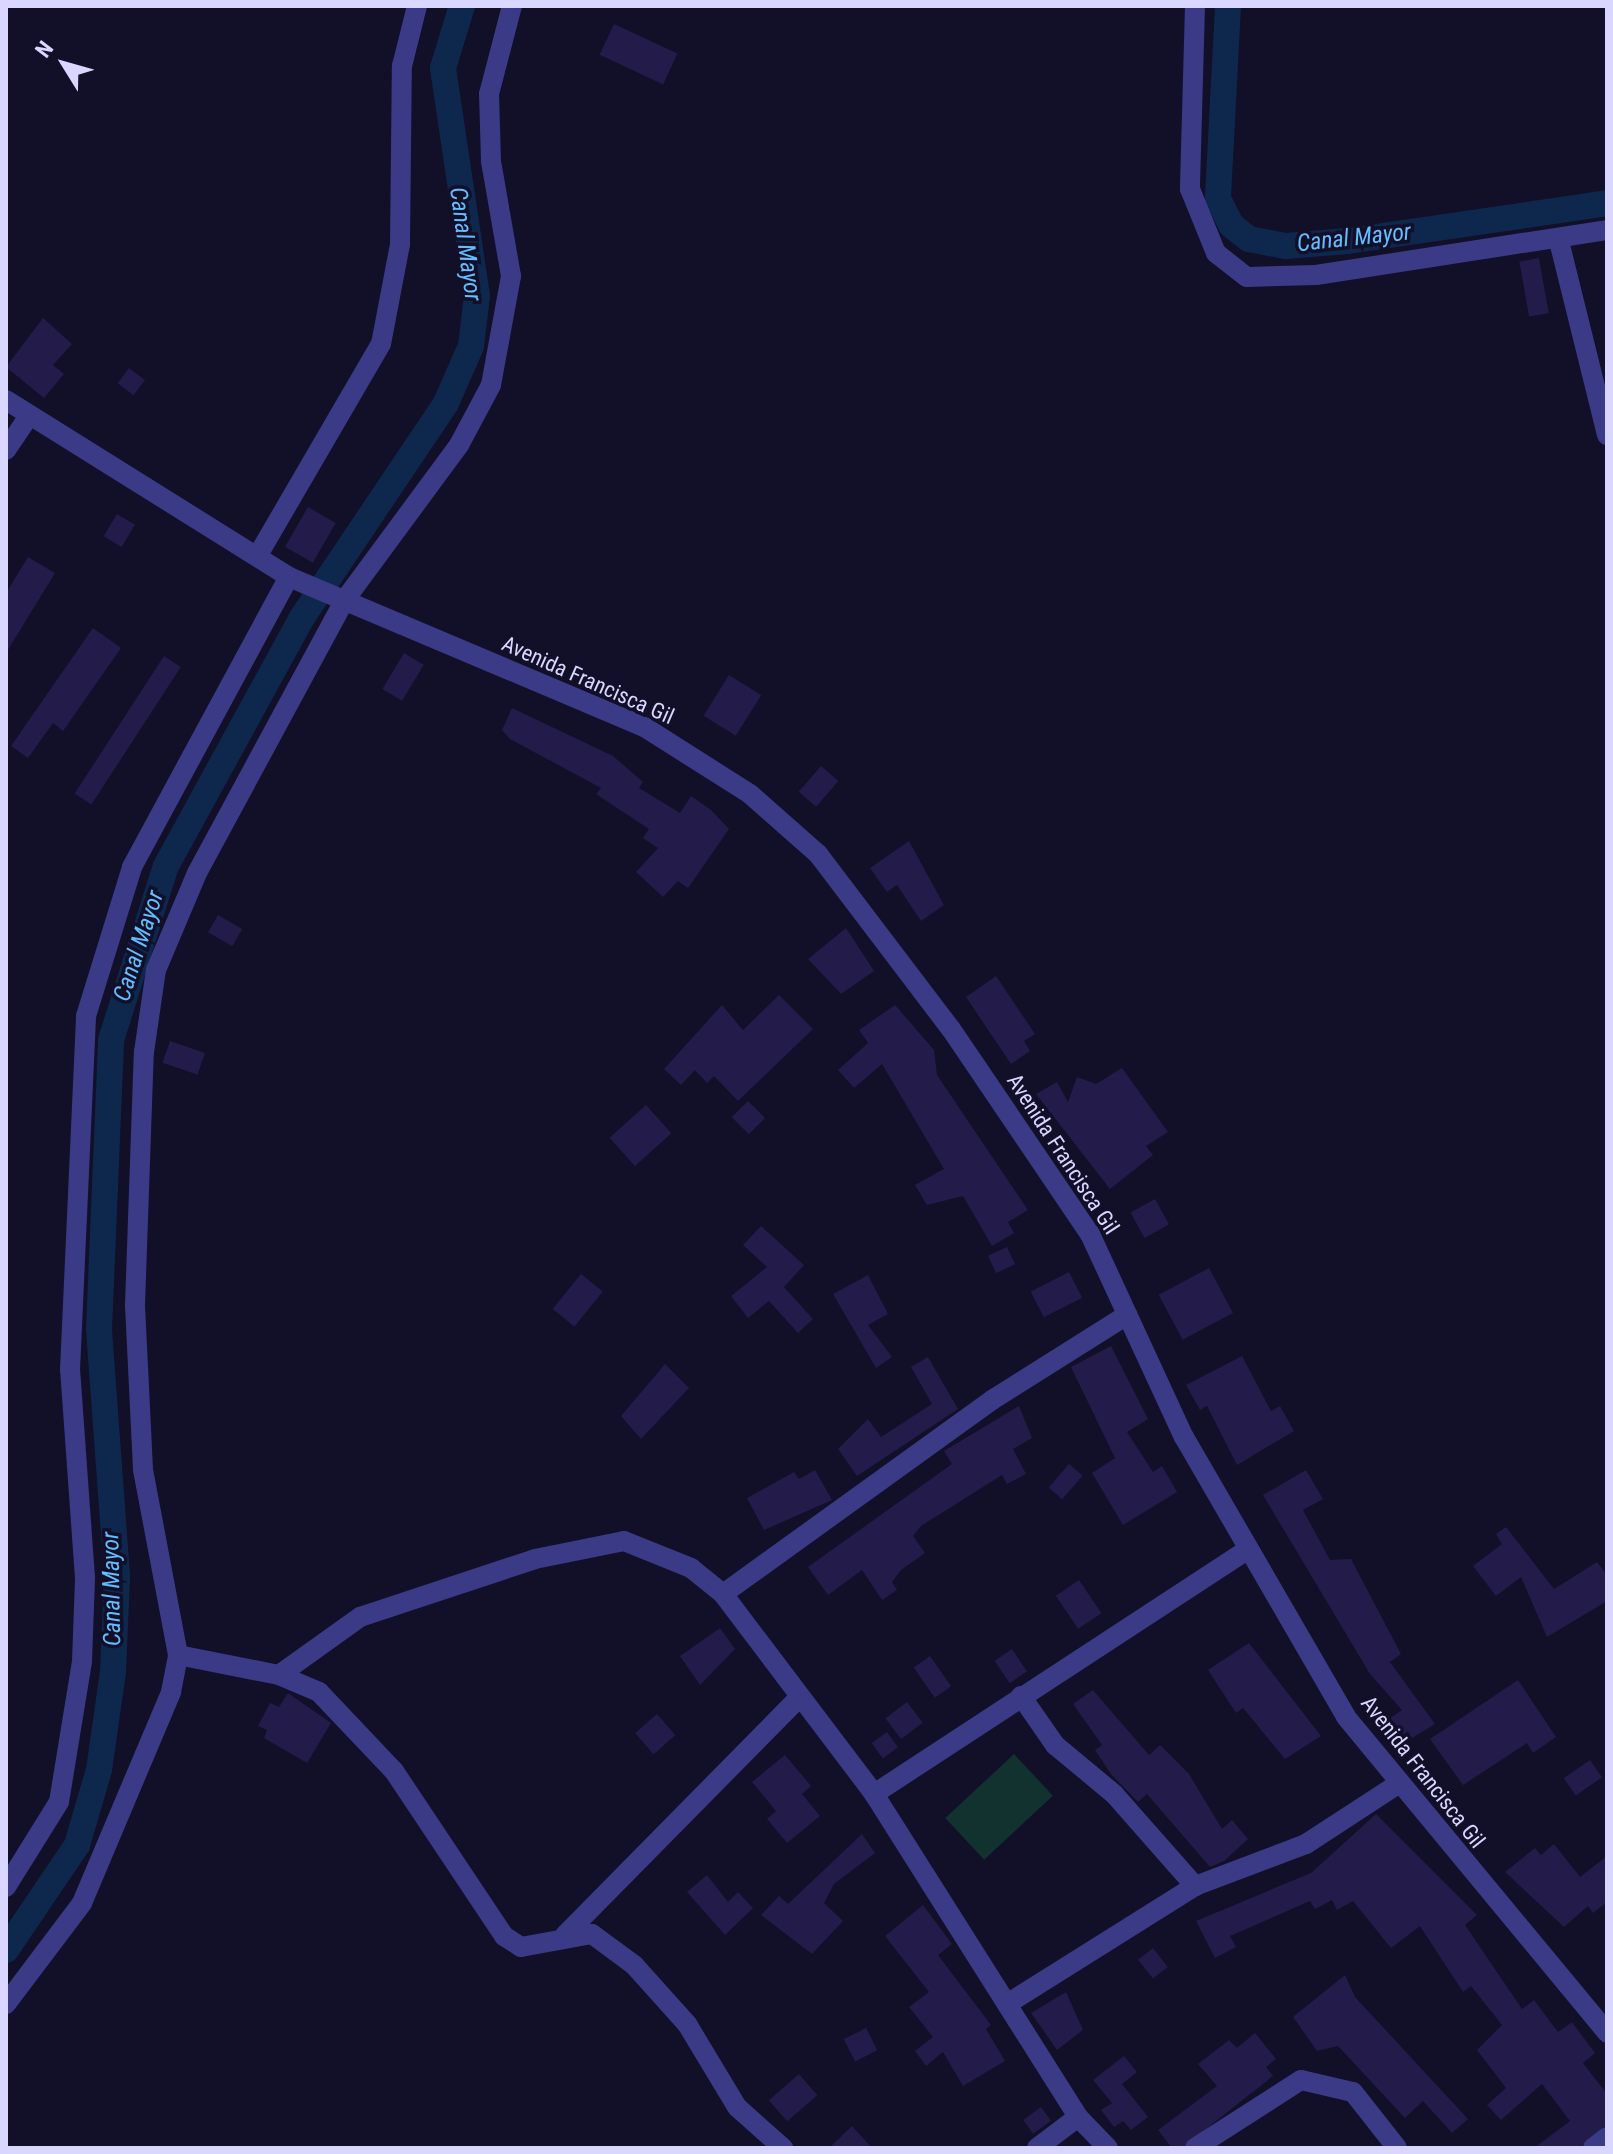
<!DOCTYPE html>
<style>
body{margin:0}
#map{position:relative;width:1613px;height:2154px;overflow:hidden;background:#120f28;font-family:"Roboto Condensed",sans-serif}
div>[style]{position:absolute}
.green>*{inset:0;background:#12322f;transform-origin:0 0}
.canal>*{height:26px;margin:-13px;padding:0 13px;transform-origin:13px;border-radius:13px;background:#0e284d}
.building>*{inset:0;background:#231b49;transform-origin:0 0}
.minor>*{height:20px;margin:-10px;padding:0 10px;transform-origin:10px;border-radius:10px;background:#3a3a87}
span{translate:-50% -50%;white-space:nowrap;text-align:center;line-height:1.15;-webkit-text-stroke:7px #120f28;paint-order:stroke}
.street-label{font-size:22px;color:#d9d6ff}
.water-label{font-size:24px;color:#64bdff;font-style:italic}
.frame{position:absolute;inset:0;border:8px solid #d9d6ff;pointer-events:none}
.north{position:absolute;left:24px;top:24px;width:80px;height:80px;-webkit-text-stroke:6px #120f28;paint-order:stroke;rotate:307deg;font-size:22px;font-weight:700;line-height:32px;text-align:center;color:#d9d6ff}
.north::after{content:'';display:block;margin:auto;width:28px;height:36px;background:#d9d6ff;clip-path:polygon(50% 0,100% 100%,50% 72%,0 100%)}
</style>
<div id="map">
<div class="green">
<div style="left:1014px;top:1754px;width:57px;height:94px;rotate:47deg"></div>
</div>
<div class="canal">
<div style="left:1228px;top:6px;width:193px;rotate:93deg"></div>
<div style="left:1218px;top:199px;width:29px;rotate:63deg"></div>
<div style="left:1231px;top:225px;width:23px;rotate:38deg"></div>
<div style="left:1249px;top:239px;width:38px;rotate:11deg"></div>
<div style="left:1286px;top:246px;width:62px;rotate:-4.6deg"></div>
<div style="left:1348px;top:241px;width:262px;rotate:-8.3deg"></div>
<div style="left:6px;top:1950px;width:127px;rotate:-55.9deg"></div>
<div style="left:77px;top:1845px;width:78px;rotate:-73.7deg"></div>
<div style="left:99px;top:1770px;width:99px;rotate:-81.9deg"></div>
<div style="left:113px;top:1672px;width:97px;rotate:-87.6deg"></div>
<div style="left:117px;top:1575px;width:247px;rotate:-94.2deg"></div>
<div style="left:99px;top:1329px;width:289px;rotate:-87.6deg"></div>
<div style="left:111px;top:1040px;width:182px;rotate:-72.5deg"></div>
<div style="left:166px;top:866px;width:281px;rotate:-61.3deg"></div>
<div style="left:301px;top:619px;width:260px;rotate:-56.1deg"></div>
<div style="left:446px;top:403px;width:62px;rotate:-66.3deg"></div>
<div style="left:471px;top:346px;width:50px;rotate:-83.2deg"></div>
<div style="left:477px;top:296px;width:231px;rotate:-98.5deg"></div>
<div style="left:443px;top:68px;width:65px;rotate:-73deg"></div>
</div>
<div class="building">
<div style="left:614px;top:24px;width:70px;height:34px;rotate:25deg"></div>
<div style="left:1539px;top:258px;width:56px;height:20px;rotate:80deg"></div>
<div style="clip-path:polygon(43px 318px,72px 344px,53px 365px,64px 374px,44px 398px,6px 367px)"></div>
<div style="left:129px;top:368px;width:20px;height:19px;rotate:37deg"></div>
<div style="left:308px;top:507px;width:32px;height:46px;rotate:30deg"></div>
<div style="left:117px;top:514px;width:21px;height:26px;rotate:31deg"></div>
<div style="clip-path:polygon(28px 557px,55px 573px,6px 653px,6px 593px)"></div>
<div style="clip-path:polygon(93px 628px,121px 648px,63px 731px,53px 723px,28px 758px,11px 746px)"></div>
<div style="left:404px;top:653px;width:23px;height:42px;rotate:31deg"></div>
<div style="left:164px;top:656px;width:20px;height:164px;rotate:33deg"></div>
<div style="left:729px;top:675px;width:38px;height:48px;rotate:32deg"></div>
<div style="clip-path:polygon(512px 708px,613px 756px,643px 782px,639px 788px,680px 813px,691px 796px,711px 810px,729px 829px,688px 888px,678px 881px,663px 897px,636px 872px,658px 848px,643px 838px,649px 829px,596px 794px,601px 788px,510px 739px,502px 730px)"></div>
<div style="left:821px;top:766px;width:23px;height:34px;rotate:41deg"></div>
<div style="clip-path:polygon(909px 841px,944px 905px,921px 921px,897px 885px,887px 892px,870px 868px)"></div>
<div style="left:218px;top:915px;width:28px;height:20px;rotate:30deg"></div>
<div style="clip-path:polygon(846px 928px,874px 971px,841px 994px,808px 959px)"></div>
<div style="clip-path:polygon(996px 976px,1035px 1034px,1024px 1041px,1030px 1051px,1011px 1064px,966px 997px)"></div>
<div style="clip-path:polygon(779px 995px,813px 1029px,738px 1101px,714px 1076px,707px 1083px,695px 1070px,681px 1085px,664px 1069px,722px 1005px,743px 1030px)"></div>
<div style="clip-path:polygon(895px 1005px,934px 1050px,937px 1075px,1028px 1210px,1008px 1222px,1014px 1233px,992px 1246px,963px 1196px,927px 1205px,915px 1185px,944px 1169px,882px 1064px,854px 1088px,838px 1070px,868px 1043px,859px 1030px)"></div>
<div style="left:170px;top:1041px;width:37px;height:23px;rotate:19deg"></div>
<div style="clip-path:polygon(1122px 1068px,1168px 1132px,1146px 1146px,1153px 1155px,1110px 1189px,1036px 1094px,1057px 1082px,1068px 1102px,1077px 1077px,1096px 1084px)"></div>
<div style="left:748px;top:1101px;width:24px;height:23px;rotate:45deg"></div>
<div style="left:646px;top:1105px;width:38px;height:49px;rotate:48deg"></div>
<div style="left:1155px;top:1199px;width:29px;height:28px;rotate:61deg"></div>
<div style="clip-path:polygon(761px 1226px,804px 1265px,784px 1287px,813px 1319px,798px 1333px,769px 1301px,748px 1318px,731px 1296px,767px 1267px,743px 1245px)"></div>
<div style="left:1007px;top:1247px;width:19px;height:21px;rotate:65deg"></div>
<div style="left:1209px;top:1268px;width:51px;height:57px;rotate:62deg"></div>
<div style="left:1069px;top:1272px;width:29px;height:43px;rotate:63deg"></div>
<div style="left:581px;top:1274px;width:28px;height:45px;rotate:39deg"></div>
<div style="clip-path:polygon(868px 1275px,888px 1314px,868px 1325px,892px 1357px,876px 1368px,833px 1294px)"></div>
<div style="clip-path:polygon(1111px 1346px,1148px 1419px,1127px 1432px,1153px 1472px,1162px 1466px,1177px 1492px,1123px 1525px,1092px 1473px,1115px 1458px,1071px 1367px)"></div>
<div style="clip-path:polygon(1242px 1356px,1271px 1411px,1280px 1406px,1294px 1431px,1237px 1465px,1207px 1406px,1200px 1410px,1186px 1385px)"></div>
<div style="clip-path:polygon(928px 1357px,958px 1409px,857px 1476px,838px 1449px,868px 1419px,881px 1437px,932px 1404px,911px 1367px)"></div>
<div style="clip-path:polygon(665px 1364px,689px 1388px,641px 1439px,621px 1416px)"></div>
<div style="clip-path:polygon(1019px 1406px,1032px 1438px,1013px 1449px,1026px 1474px,1007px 1484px,1002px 1475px,921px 1526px,913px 1536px,925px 1553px,901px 1570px,892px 1582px,897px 1590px,882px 1600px,862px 1570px,828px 1595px,808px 1567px,952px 1464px,944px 1451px)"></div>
<div style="left:1069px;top:1464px;width:18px;height:31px;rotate:41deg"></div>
<div style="clip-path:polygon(815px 1470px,832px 1500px,764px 1530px,747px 1498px,794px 1472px,799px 1479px)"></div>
<div style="clip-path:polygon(1306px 1470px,1323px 1499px,1303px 1510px,1330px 1560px,1351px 1559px,1401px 1654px,1390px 1662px,1435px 1724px,1404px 1743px,1389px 1719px,1402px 1710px,1370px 1674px,1263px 1495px)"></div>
<div style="clip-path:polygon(1506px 1527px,1554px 1589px,1597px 1562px,1607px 1575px,1607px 1601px,1547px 1637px,1521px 1577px,1496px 1596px,1473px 1566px,1502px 1544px,1496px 1534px)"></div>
<div style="left:1079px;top:1580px;width:40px;height:28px;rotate:56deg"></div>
<div style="clip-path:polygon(720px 1628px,735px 1649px,700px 1685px,680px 1656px)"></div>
<div style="clip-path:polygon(1249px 1643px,1321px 1736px,1285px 1759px,1243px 1708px,1236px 1713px,1208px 1670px)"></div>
<div style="left:1012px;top:1649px;width:27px;height:21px;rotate:56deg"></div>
<div style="left:930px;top:1656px;width:37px;height:20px;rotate:55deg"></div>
<div style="clip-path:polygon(1518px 1680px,1556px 1737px,1533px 1753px,1527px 1743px,1463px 1785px,1430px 1739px)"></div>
<div style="clip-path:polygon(1093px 1690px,1149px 1755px,1160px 1745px,1189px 1774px,1222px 1829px,1232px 1820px,1248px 1839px,1224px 1861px,1210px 1867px,1147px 1794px,1138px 1802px,1111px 1774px,1095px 1750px,1102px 1745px,1073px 1704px)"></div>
<div style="clip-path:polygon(288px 1693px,331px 1723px,307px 1763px,264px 1738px,267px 1730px,258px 1726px,270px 1703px,279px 1707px)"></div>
<div style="left:907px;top:1702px;width:26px;height:27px;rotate:53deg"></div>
<div style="left:657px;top:1714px;width:28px;height:29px;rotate:49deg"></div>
<div style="left:887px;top:1732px;width:19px;height:19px;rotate:54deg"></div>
<div style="clip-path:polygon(785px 1755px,811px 1786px,802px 1794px,820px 1816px,787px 1843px,767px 1819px,776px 1811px,752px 1782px)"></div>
<div style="left:1590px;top:1760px;width:21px;height:32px;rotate:55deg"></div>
<div style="clip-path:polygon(1376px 1814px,1477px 1915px,1465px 1925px,1522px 2009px,1534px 2000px,1558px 2032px,1572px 2022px,1595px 2053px,1583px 2063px,1607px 2094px,1607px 2124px,1580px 2148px,1534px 2148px,1570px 2121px,1542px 2084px,1501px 2120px,1487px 2105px,1506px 2088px,1477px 2050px,1502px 2025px,1471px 1986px,1463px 1992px,1420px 1926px,1391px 1948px,1353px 1901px,1337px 1910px,1332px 1900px,1315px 1909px,1310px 1901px,1230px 1936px,1236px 1947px,1215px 1958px,1196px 1921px,1311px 1873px)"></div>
<div style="clip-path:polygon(862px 1834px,875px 1853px,834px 1884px,824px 1903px,843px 1921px,812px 1954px,761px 1915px,779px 1896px,788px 1904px)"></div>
<div style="clip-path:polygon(1554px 1844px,1580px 1877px,1607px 1856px,1607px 1902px,1593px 1913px,1588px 1906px,1564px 1927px,1505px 1872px,1535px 1848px,1541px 1855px)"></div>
<div style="clip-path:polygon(707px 1875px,728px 1902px,738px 1892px,753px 1908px,725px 1935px,687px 1892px)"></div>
<div style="clip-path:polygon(923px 1905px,952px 1944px,938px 1955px,991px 2025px,986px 2029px,1005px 2061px,963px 2086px,943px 2052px,926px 2066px,915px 2051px,933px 2037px,909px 2007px,929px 1992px,885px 1936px)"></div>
<div style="left:1153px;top:1948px;width:24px;height:19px;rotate:52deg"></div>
<div style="clip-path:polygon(1345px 1975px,1355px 1997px,1468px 2119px,1452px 2133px,1423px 2101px,1405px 2118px,1338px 2046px,1317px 2051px,1293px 2017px)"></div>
<div style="clip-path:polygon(1066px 1992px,1083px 2030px,1057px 2050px,1031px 2013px)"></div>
<div style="left:866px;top:2028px;width:25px;height:25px;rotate:63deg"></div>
<div style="clip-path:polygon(1255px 2033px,1276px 2059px,1266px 2067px,1273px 2076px,1182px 2148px,1172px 2148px,1158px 2130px,1217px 2086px,1198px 2064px,1229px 2040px,1237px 2048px)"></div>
<div style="clip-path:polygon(1124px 2056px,1137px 2072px,1122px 2084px,1148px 2117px,1131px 2130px,1123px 2121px,1114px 2127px,1101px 2110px,1112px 2103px,1093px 2080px)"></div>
<div style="left:799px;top:2074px;width:28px;height:40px;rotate:49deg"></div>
<div style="left:1041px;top:2107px;width:17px;height:22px;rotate:54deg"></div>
<div style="clip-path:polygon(852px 2126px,872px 2148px,829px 2148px)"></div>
</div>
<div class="minor">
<div style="left:1195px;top:6px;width:183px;rotate:91.6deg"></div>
<div style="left:1190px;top:189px;width:69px;rotate:67.9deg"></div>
<div style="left:1216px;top:253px;width:39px;rotate:38deg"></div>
<div style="left:1247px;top:277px;width:69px;rotate:-1.7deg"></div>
<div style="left:1316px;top:275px;width:294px;rotate:-8.8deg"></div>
<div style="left:1559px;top:241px;width:200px;rotate:76.1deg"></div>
<div style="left:6px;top:400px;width:334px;rotate:32deg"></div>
<div style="left:289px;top:577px;width:388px;rotate:22.9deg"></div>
<div style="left:646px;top:728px;width:123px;rotate:32.4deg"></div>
<div style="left:750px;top:794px;width:91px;rotate:41.4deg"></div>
<div style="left:818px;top:854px;width:220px;rotate:52.8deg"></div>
<div style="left:951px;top:1029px;width:248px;rotate:55.9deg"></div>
<div style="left:1090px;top:1234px;width:224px;rotate:65.2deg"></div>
<div style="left:1184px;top:1437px;width:323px;rotate:59.9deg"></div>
<div style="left:1346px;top:1717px;width:410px;rotate:50.4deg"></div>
<div style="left:6px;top:450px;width:37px;rotate:-56deg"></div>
<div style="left:258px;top:555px;width:244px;rotate:-59.8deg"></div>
<div style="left:381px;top:344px;width:102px;rotate:-79.2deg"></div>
<div style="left:400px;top:244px;width:178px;rotate:-89.4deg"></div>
<div style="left:402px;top:66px;width:62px;rotate:-76deg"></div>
<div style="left:723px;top:1594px;width:332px;rotate:-35.8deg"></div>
<div style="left:992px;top:1400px;width:160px;rotate:-32.2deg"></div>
<div style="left:178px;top:1655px;width:103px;rotate:11.2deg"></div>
<div style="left:279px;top:1675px;width:43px;rotate:23deg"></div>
<div style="left:319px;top:1692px;width:109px;rotate:46.5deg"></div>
<div style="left:394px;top:1771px;width:198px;rotate:56.3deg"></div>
<div style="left:504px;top:1936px;width:20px;rotate:33deg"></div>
<div style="left:521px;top:1947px;width:72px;rotate:-10.4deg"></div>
<div style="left:592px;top:1934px;width:52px;rotate:36.4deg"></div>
<div style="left:634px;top:1965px;width:79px;rotate:48.1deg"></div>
<div style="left:687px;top:2024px;width:97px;rotate:58.9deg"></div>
<div style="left:737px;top:2107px;width:62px;rotate:41.7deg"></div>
<div style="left:279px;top:1675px;width:100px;rotate:-35.6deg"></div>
<div style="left:360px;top:1617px;width:184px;rotate:-18.3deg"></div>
<div style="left:535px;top:1559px;width:91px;rotate:-11.4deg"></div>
<div style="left:624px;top:1541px;width:72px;rotate:21.9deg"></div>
<div style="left:691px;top:1568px;width:41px;rotate:39.1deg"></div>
<div style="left:723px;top:1594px;width:251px;rotate:52.9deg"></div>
<div style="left:874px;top:1794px;width:382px;rotate:57.7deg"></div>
<div style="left:1078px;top:2117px;width:43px;rotate:45.9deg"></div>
<div style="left:1021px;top:1696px;width:60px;rotate:55.2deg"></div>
<div style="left:1055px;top:1745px;width:77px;rotate:39.7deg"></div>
<div style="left:1114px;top:1794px;width:123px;rotate:48.6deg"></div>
<div style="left:874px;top:1794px;width:446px;rotate:-33.2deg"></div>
<div style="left:6px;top:1887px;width:100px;rotate:-58.1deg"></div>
<div style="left:59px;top:1802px;width:143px;rotate:-80.7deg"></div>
<div style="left:82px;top:1661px;width:83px;rotate:-87.9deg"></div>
<div style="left:85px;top:1578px;width:209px;rotate:-94.1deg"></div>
<div style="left:70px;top:1370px;width:354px;rotate:-87.4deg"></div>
<div style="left:86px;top:1016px;width:156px;rotate:-72.8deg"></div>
<div style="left:132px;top:867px;width:330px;rotate:-61.6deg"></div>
<div style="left:565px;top:1935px;width:333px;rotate:-45.4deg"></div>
<div style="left:6px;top:2004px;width:126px;rotate:-53deg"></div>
<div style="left:82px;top:1903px;width:229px;rotate:-67.1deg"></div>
<div style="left:171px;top:1692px;width:38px;rotate:-79deg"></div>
<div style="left:178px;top:1655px;width:189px;rotate:-100.7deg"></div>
<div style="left:143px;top:1469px;width:164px;rotate:-92.8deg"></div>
<div style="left:135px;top:1305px;width:253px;rotate:-88deg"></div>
<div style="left:144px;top:1052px;width:83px;rotate:-81.7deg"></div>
<div style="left:156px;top:970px;width:105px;rotate:-67.1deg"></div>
<div style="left:197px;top:873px;width:309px;rotate:-61.6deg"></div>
<div style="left:344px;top:601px;width:194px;rotate:-53.6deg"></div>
<div style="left:459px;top:445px;width:68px;rotate:-61.9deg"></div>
<div style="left:491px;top:385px;width:111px;rotate:-79.6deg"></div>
<div style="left:511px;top:276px;width:117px;rotate:-99.9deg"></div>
<div style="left:491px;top:161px;width:67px;rotate:-91.7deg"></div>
<div style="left:489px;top:94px;width:91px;rotate:-75.4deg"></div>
<div style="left:1007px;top:2004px;width:222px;rotate:-32.1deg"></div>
<div style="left:1195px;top:1886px;width:119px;rotate:-20.7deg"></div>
<div style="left:1306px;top:1844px;width:110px;rotate:-33.1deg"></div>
<div style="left:1037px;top:2148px;width:51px;rotate:-37.1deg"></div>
<div style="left:1195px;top:2148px;width:126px;rotate:-32.7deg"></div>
<div style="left:1301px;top:2080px;width:53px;rotate:13deg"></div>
<div style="left:1353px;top:2092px;width:71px;rotate:51.8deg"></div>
<div style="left:1593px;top:2148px;width:18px;rotate:-38deg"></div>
</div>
<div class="street-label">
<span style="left:588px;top:680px;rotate:24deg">Avenida Francisca Gil</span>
<span style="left:1063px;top:1154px;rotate:57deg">Avenida Francisca Gil</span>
<span style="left:1423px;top:1772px;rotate:52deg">Avenida Francisca Gil</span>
</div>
<div class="water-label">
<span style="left:1354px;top:238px;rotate:-6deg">Canal Mayor</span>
<span style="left:465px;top:244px;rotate:82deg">Canal Mayor</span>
<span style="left:139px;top:946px;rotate:-72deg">Canal Mayor</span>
<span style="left:112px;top:1589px;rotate:-91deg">Canal Mayor</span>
</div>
<div class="frame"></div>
<div class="north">N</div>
</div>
